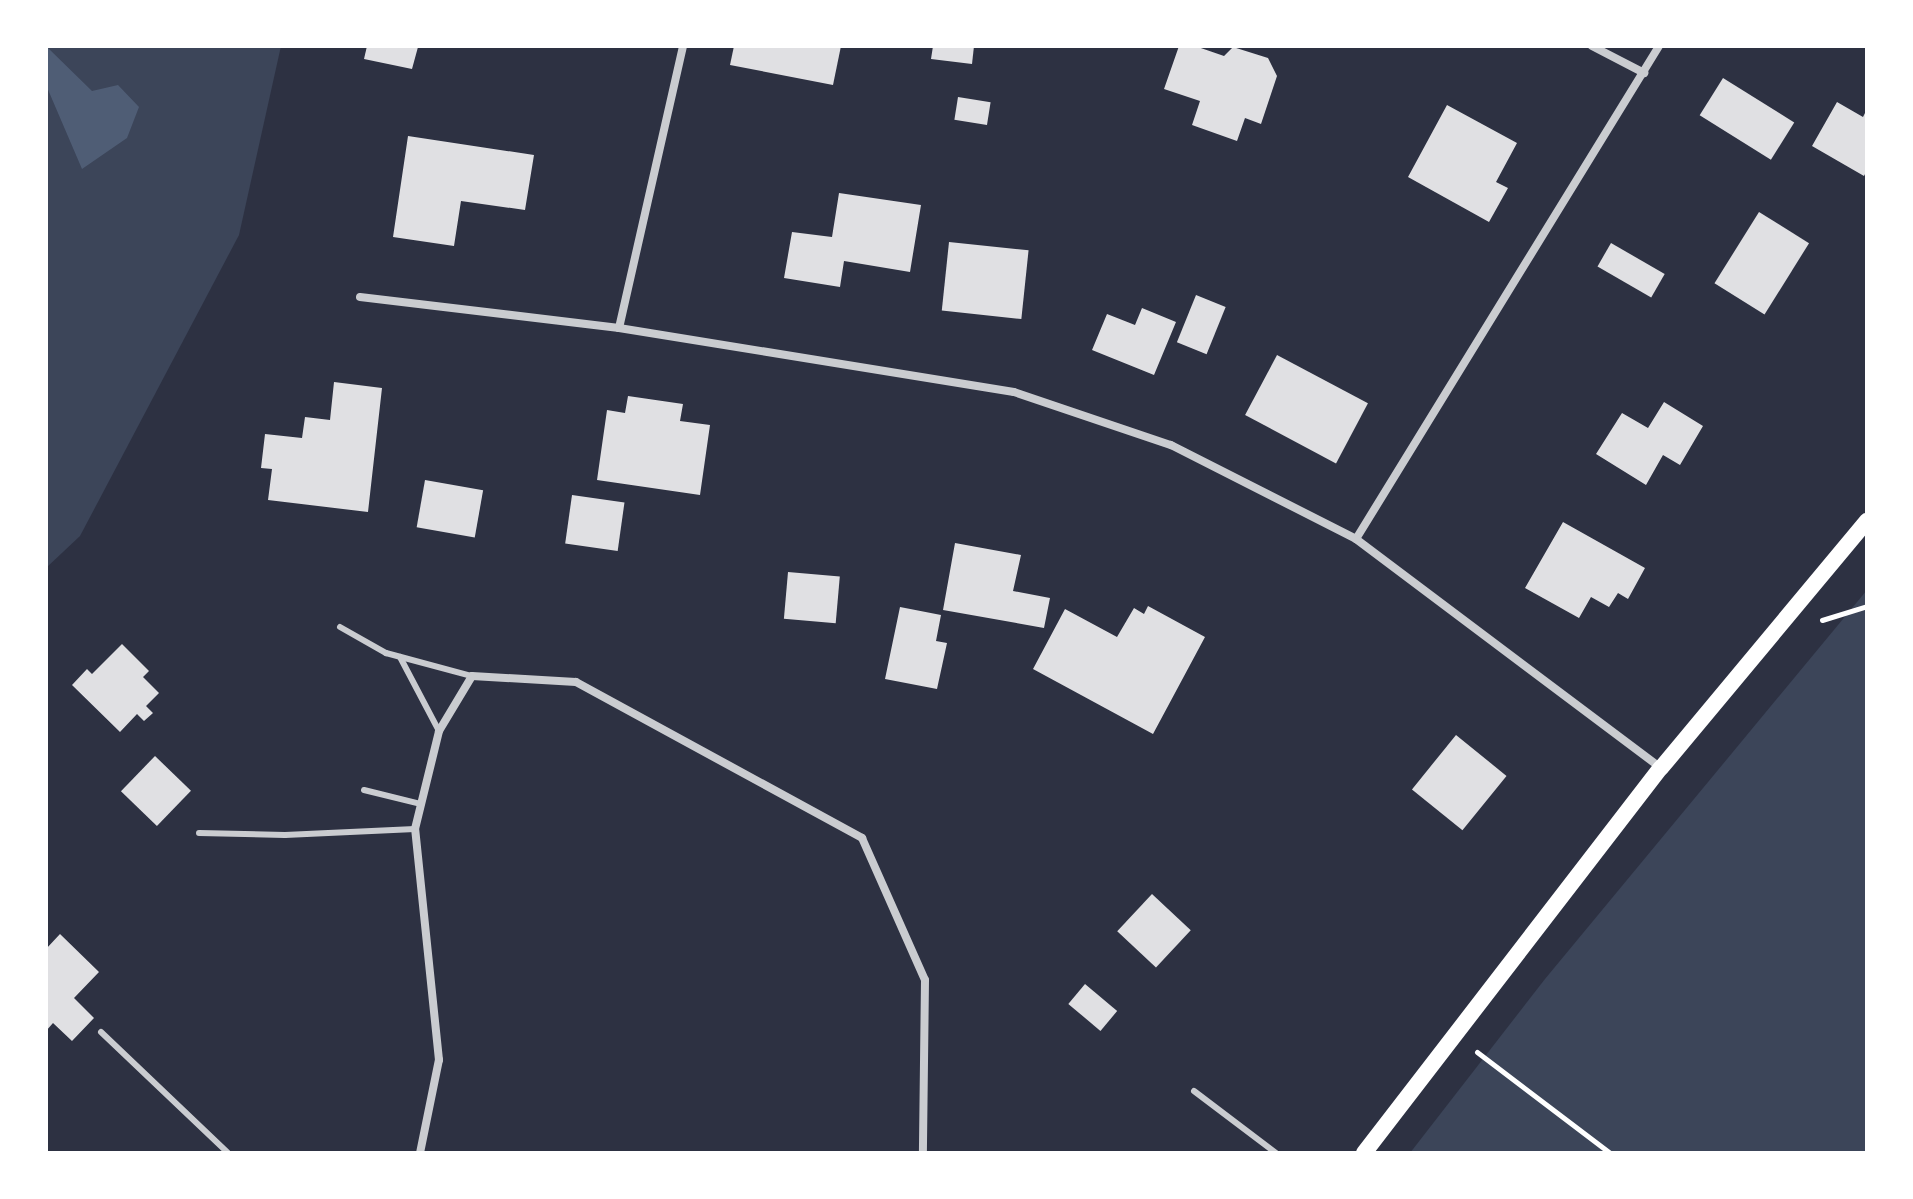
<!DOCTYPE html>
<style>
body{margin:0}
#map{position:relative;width:1913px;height:1199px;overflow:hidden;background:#2d3142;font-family:Quicksand,sans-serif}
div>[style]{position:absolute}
.green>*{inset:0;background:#3c4559}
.water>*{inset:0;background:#4f5d75}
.building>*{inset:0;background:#e0e0e3;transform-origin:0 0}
.path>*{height:5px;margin:-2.5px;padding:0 2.5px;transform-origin:2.5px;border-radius:2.5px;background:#fff}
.service>*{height:6px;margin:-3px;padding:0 3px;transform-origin:3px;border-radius:3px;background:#caccd0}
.minor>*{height:8px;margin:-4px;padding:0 4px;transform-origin:4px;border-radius:4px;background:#caccd0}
.secondary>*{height:16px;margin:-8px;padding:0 8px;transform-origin:8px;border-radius:8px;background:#fff}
span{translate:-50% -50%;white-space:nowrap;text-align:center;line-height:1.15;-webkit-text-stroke:6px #fff;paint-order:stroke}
.frame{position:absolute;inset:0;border:48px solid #fff;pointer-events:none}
</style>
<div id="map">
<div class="green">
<div style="clip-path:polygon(46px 46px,281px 46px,239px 235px,80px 536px,46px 568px)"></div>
<div style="clip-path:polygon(1867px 590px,1867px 1153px,1410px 1153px,1545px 979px)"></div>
</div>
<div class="water">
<div style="clip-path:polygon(46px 46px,92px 91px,118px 85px,139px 107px,127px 138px,82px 169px,46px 85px)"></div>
</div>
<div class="building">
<div style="clip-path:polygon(367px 46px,418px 47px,412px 69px,364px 59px)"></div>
<div style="clip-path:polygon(734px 46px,841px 46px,833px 85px,730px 65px)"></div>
<div style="clip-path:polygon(933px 46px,974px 46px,972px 64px,931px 59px)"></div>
<div style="clip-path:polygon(1179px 46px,1195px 46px,1224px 56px,1233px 47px,1268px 58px,1277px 76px,1261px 124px,1245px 118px,1237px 141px,1192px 125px,1200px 101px,1164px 89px)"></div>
<div style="left:1723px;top:78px;width:84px;height:44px;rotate:32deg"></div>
<div style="left:958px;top:97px;width:33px;height:23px;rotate:9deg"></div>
<div style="clip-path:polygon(1837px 102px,1863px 117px,1867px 109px,1867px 170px,1864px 176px,1812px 146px)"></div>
<div style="clip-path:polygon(1447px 105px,1517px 143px,1496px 182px,1508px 188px,1489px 222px,1408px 177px)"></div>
<div style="clip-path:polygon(408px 136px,534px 155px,525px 210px,461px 201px,454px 246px,393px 237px)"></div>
<div style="clip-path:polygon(839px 193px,921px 205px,910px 272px,844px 261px,840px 287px,784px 278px,792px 232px,832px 237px)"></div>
<div style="left:1759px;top:212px;width:59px;height:84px;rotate:32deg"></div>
<div style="left:949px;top:242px;width:80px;height:69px;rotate:6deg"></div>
<div style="left:1611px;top:243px;width:62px;height:27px;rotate:30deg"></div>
<div style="left:1196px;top:295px;width:32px;height:51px;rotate:22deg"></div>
<div style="clip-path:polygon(1142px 308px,1176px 322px,1154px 375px,1092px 350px,1107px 314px,1135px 325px)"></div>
<div style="left:1277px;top:355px;width:103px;height:68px;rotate:28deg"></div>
<div style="clip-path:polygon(334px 382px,382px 388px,368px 512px,268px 500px,272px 469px,261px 468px,265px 434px,302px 438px,305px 417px,330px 420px)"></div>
<div style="clip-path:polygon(628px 396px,683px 404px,680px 421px,710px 425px,700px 495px,597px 480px,607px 410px,625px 413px)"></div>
<div style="clip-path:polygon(1664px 402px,1703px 426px,1680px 465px,1663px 455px,1646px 485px,1596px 454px,1622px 413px,1648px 428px)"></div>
<div style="left:425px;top:480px;width:59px;height:48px;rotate:10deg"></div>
<div style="left:572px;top:495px;width:53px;height:49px;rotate:8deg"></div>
<div style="clip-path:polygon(1563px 522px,1645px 568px,1628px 599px,1618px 593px,1609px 607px,1591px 597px,1579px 618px,1525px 588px)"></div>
<div style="clip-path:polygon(955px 543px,1021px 555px,1013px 591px,1050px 598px,1044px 628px,943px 610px)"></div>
<div style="left:788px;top:572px;width:52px;height:47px;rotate:5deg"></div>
<div style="clip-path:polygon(1148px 606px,1205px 637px,1153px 734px,1033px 669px,1065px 609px,1117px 637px,1134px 608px,1144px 614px)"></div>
<div style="clip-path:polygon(900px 607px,941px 615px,936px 641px,947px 643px,937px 689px,885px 679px)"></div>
<div style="clip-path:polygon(122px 644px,149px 671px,143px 677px,159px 693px,146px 706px,153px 713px,144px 721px,137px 714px,120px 732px,72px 685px,87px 669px,92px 674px)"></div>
<div style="left:1456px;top:735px;width:65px;height:70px;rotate:39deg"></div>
<div style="left:155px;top:756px;width:50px;height:49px;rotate:44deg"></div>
<div style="left:1152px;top:894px;width:53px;height:51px;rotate:43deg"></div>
<div style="clip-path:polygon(60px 934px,99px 972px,74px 998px,94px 1018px,72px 1041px,53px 1023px,46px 1031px,46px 949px)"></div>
<div style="left:1085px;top:984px;width:42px;height:26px;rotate:40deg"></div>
</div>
<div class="path">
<div style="left:1822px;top:620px;width:47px;rotate:-17.3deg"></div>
<div style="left:1477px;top:1052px;width:167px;rotate:37.2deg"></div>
</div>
<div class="service">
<div style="left:340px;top:627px;width:53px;rotate:29.5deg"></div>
<div style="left:386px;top:653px;width:89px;rotate:15deg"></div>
<div style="left:400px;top:657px;width:84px;rotate:62.2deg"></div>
<div style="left:364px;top:790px;width:59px;rotate:13.8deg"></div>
<div style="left:199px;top:833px;width:86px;rotate:1.3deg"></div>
<div style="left:285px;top:835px;width:130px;rotate:-2.6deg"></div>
<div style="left:101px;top:1032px;width:175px;rotate:43.6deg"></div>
<div style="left:1194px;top:1091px;width:103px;rotate:37.1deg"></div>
</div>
<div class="minor">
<div style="left:1592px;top:46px;width:59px;rotate:27.4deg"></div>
<div style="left:360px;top:297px;width:261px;rotate:6.8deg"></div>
<div style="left:619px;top:328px;width:400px;rotate:9.2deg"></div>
<div style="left:1014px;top:392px;width:166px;rotate:18.7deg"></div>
<div style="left:1171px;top:445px;width:208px;rotate:26.9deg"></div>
<div style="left:1356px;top:539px;width:381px;rotate:36.9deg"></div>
<div style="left:619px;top:328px;width:289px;rotate:-77.2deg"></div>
<div style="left:1356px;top:539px;width:579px;rotate:-58.42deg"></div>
<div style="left:420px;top:1153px;width:95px;rotate:-78.5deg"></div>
<div style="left:439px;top:1060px;width:232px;rotate:-95.9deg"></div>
<div style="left:415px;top:829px;width:101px;rotate:-76.2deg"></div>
<div style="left:439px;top:731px;width:64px;rotate:-59deg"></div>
<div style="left:472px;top:676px;width:104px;rotate:3.3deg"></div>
<div style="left:576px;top:682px;width:326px;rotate:28.6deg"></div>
<div style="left:862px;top:838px;width:155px;rotate:66.1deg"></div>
<div style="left:925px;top:980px;width:173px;rotate:90.7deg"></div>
</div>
<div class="secondary">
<div style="left:1364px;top:1153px;width:486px;rotate:-52.4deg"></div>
<div style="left:1661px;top:768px;width:322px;rotate:-50.2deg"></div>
</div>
<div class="frame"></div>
</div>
